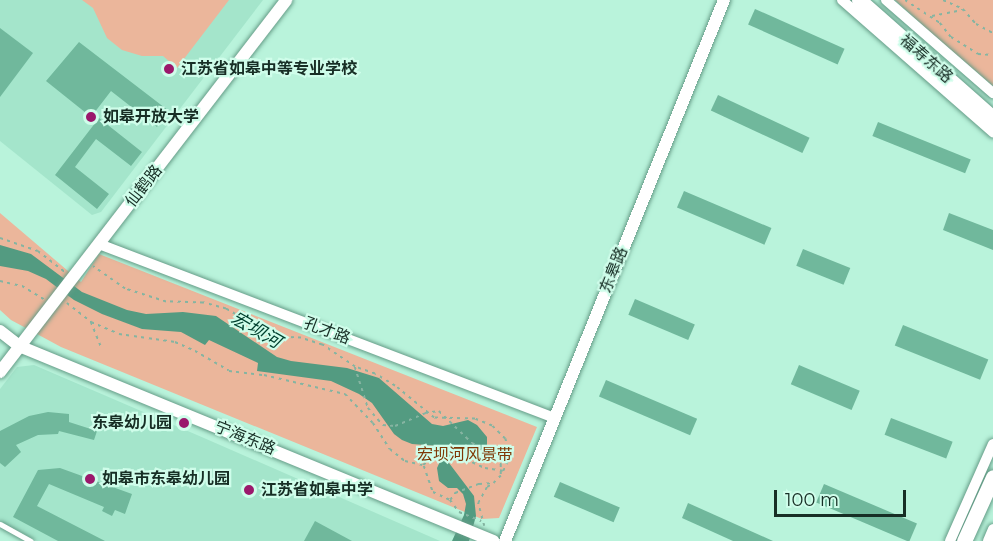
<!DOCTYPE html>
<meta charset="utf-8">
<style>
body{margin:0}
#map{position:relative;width:993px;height:541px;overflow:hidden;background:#b9f3db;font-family:Montserrat,"Noto Sans SC",sans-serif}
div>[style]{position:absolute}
.built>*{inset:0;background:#a4e5cb}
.green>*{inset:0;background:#ebb69b}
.water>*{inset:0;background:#539b81}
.building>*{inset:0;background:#70b89c;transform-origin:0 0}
.path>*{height:1.5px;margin-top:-0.75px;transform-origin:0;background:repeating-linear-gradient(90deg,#85b4a1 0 3px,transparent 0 7.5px)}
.roads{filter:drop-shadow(0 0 2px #659c87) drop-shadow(0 0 2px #659c87)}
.service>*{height:5px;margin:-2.5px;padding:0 2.5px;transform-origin:2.5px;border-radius:2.5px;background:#fff}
.minor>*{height:10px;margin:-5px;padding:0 5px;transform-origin:5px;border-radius:5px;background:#fff}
.tertiary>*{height:12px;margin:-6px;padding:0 6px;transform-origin:6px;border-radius:6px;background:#fff}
.secondary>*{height:15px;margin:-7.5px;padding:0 7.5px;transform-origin:7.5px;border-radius:7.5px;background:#fff}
.path-bridge>*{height:1.5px;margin-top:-0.75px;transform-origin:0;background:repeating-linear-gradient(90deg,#85b4a1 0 3px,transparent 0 7.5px)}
.dots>*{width:16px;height:16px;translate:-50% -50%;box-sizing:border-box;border:3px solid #cffdea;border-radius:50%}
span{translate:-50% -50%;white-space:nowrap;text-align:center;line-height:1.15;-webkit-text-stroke:4.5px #cffdea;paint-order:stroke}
.street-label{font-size:16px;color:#172e25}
.poi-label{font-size:16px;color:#172e25;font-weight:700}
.left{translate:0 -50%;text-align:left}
.right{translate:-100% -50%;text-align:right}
.park-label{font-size:16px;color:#7f3705}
.water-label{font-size:18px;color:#00402e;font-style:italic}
.scale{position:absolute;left:774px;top:490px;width:132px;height:27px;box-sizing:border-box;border:3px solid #172e25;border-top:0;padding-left:8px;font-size:18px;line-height:21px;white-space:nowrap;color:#172e25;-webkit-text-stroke:4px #cffdea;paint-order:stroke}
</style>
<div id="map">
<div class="built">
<div style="clip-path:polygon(0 0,263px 0,101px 212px,92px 215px,0 141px)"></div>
<div style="clip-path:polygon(34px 365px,204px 438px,440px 541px,37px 541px,0 521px,0 389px,17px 367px)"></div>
</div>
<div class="green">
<div style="clip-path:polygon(82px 0,229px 0,177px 68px,163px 56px,142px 56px,122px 50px,107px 38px,93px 8px)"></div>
<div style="clip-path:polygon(895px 0,993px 0,993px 86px,929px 31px)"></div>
<div style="clip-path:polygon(0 213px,81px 282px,99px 254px,537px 427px,499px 518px,482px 519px,61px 347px,11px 320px,0 310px)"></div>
</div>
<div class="water">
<div style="clip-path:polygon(0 245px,31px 254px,82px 292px,127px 310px,146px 314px,183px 312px,216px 316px,277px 357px,291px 361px,347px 368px,379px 378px,432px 424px,443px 426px,468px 420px,477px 425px,487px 437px,487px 446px,476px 453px,466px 449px,455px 451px,449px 463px,474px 496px,476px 516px,469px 541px,452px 541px,464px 515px,466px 504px,463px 494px,457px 488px,448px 488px,439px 481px,437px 468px,444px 453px,437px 446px,412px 444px,402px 440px,394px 434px,372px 403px,359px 394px,331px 381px,257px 371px,258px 363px,209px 340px,205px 345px,181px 332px,142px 329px,102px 314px,74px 300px,46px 279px,28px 271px,0 266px)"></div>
</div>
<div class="building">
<div style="left:755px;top:9px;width:98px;height:17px;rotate:24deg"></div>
<div style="clip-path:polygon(0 28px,33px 53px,0 97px)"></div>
<div style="clip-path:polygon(79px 42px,169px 111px,157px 127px,111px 91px,91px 117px,46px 81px)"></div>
<div style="left:718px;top:95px;width:101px;height:17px;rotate:25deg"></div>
<div style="clip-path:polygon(99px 118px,142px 152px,131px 166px,96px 139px,75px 167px,109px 194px,97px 209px,55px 175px)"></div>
<div style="left:878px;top:122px;width:100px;height:15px;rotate:22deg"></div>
<div style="left:684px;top:191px;width:95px;height:18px;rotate:23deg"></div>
<div style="clip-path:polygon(949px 213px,993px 230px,993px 250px,943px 230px)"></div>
<div style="left:803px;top:249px;width:51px;height:18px;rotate:22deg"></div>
<div style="left:635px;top:299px;width:65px;height:17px;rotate:23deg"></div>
<div style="left:903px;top:325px;width:92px;height:22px;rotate:22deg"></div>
<div style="left:799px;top:365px;width:66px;height:21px;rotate:23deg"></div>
<div style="left:606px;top:380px;width:99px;height:18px;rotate:23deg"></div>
<div style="clip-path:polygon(48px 412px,69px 414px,69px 422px,97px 431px,94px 440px,59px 431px,58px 434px,38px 435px,16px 445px,21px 452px,5px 467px,0 463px,0 431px,29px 416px)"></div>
<div style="left:891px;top:418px;width:66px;height:18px;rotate:21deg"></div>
<div style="clip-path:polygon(60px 468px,132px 494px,125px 514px,115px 510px,112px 516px,102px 511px,104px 507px,49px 484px,37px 506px,105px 541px,58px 541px,13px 517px,38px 470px)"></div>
<div style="left:560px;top:482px;width:65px;height:16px;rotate:23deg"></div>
<div style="left:824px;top:484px;width:101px;height:20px;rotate:23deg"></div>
<div style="clip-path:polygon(688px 503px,773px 541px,733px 541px,682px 518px)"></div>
<div style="clip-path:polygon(315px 521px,352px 541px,304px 541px)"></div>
</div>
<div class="path">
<div style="left:905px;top:0;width:42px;rotate:33.3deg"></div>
<div style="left:940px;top:23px;width:18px;rotate:52deg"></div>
<div style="left:951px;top:37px;width:32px;rotate:32deg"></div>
<div style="left:978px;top:54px;width:15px;rotate:4deg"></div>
<div style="left:943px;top:0;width:22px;rotate:24deg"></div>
<div style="left:963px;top:9px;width:20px;rotate:49deg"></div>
<div style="left:976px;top:24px;width:19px;rotate:28deg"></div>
<div style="left:932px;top:16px;width:31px;rotate:-11deg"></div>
<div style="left:0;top:238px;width:40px;rotate:18.9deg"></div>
<div style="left:38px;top:251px;width:34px;rotate:38deg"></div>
<div style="left:0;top:281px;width:23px;rotate:13deg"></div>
<div style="left:22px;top:286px;width:26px;rotate:31deg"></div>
<div style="left:67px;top:303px;width:31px;rotate:38deg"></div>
<div style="left:91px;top:322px;width:29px;rotate:68deg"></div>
<div style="left:91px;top:322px;width:30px;rotate:23deg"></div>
<div style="left:119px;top:334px;width:57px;rotate:8.1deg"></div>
<div style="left:175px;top:342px;width:22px;rotate:24deg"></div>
<div style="left:195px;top:351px;width:39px;rotate:30deg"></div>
<div style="left:229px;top:371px;width:35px;rotate:7deg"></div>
<div style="left:264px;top:375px;width:83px;rotate:13.2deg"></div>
<div style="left:345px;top:394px;width:40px;rotate:46deg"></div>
<div style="left:373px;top:423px;width:31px;rotate:57deg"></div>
<div style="left:390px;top:449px;width:19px;rotate:39deg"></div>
<div style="left:405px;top:461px;width:18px;rotate:13deg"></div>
<div style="left:423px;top:465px;width:18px;rotate:-41deg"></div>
<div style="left:437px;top:453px;width:22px;rotate:8deg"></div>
<div style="left:459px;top:456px;width:29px;rotate:25deg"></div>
<div style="left:485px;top:468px;width:18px;rotate:9deg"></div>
<div style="left:503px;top:471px;width:17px;rotate:-65deg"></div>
<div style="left:510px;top:456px;width:18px;rotate:-106deg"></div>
<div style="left:505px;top:439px;width:18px;rotate:-135deg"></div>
<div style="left:492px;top:426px;width:18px;rotate:-158deg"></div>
<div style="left:475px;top:419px;width:41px;rotate:-178.6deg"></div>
<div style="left:434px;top:418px;width:50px;rotate:-140.6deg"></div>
<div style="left:395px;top:386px;width:23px;rotate:-149deg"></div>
<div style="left:375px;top:374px;width:21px;rotate:-161deg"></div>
<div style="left:355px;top:367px;width:40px;rotate:-146deg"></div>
<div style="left:322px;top:345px;width:22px;rotate:-162deg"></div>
<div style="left:301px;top:338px;width:27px;rotate:-178deg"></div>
<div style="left:274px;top:337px;width:56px;rotate:-149.7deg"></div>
<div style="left:226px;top:309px;width:24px;rotate:-165deg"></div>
<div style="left:203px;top:303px;width:37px;rotate:-178deg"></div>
<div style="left:166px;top:302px;width:43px;rotate:-162.4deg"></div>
<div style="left:125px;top:289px;width:39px;rotate:-145deg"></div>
<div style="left:424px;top:466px;width:28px;rotate:71deg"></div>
<div style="left:433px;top:492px;width:19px;rotate:25deg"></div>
<div style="left:450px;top:500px;width:15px;rotate:53deg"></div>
<div style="left:459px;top:512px;width:24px;rotate:22deg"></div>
<div style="left:450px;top:500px;width:9px;rotate:-54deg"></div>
<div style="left:455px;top:493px;width:26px;rotate:-21deg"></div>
<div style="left:479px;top:484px;width:15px;rotate:-4deg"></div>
<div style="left:484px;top:526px;width:24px;rotate:-105deg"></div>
<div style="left:478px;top:503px;width:18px;rotate:-61deg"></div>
<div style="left:487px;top:487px;width:8px;rotate:-30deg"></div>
</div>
<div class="roads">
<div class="service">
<div style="left:0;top:524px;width:35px;rotate:29deg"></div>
</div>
<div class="minor">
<div style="left:842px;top:0;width:201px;rotate:41.2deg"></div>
<div style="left:886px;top:0;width:142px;rotate:41deg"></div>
<div style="left:99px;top:244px;width:488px;rotate:20.9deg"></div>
<div style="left:950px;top:541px;width:106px;rotate:-66.1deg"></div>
<div style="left:988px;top:541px;width:13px;rotate:-67deg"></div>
</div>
<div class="tertiary">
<div style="left:0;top:331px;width:24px;rotate:38deg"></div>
<div style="left:19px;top:346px;width:513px;rotate:22.36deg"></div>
<div style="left:0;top:372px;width:469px;rotate:-52.4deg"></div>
<div style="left:505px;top:541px;width:584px;rotate:-67.96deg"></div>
</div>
<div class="secondary">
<div style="left:859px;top:0;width:179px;rotate:41.4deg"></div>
<div style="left:964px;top:541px;width:70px;rotate:-65.6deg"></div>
</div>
</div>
<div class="path-bridge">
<div style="left:355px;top:367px;width:43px;rotate:72.4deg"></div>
<div style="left:368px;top:408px;width:23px;rotate:49deg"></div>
<div style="left:383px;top:425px;width:12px;rotate:5deg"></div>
<div style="left:395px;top:426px;width:33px;rotate:-23deg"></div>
<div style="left:425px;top:413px;width:14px;rotate:-8deg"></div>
<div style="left:439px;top:411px;width:46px;rotate:44.1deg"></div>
<div style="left:472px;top:443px;width:21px;rotate:29deg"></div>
<div style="left:490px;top:453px;width:16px;rotate:45deg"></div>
<div style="left:501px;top:464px;width:12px;rotate:90deg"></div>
<div style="left:501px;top:476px;width:10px;rotate:135deg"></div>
</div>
<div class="dots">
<div style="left:169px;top:69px;background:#9b186c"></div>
<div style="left:91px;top:117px;background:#9b186c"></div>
<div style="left:184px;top:423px;background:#9b186c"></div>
<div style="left:90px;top:479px;background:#9b186c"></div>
<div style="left:249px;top:490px;background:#9b186c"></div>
</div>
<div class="street-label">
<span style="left:926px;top:59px;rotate:41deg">福寿东路</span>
<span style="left:144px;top:186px;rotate:-52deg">仙鹤路</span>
<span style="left:614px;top:270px;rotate:-68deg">东皋路</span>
<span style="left:327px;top:331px;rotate:21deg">孔才路</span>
<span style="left:245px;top:438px;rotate:22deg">宁海东路</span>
</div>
<div class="poi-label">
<span class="left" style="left:181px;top:69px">江苏省如皋中等专业学校</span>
<span class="left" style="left:103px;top:117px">如皋开放大学</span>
<span class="right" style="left:172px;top:423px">东皋幼儿园</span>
<span class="left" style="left:102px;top:479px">如皋市东皋幼儿园</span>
<span class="left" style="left:261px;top:490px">江苏省如皋中学</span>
</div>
<div class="park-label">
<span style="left:465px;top:455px">宏坝河风景带</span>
</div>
<div class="water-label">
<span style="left:256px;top:330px;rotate:30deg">宏坝河</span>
</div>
<div class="scale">100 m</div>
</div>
